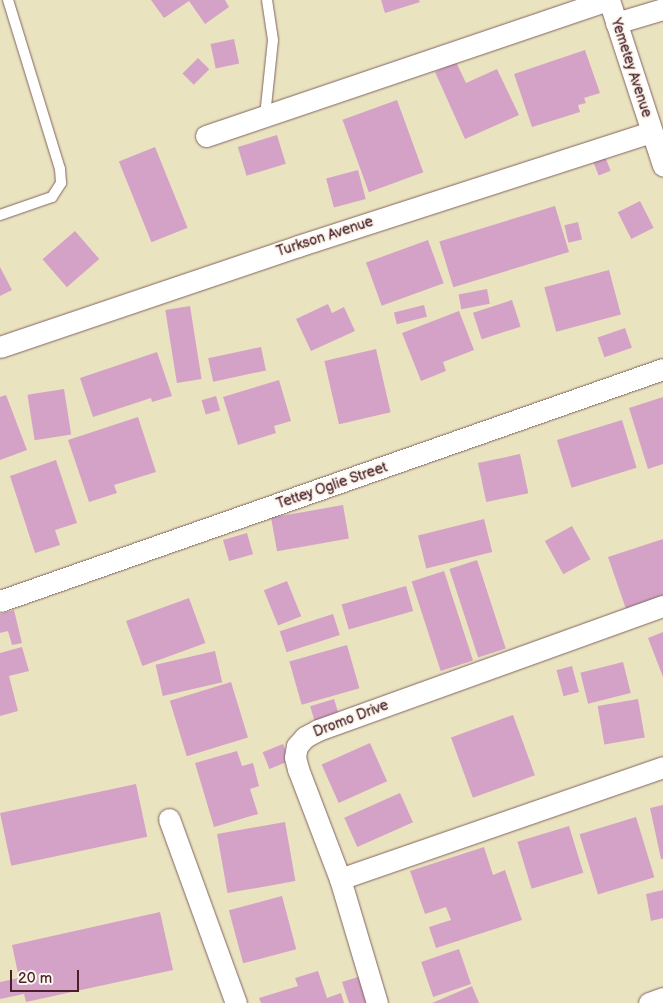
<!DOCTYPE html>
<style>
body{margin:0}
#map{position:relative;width:663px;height:1003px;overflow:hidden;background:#eae3c0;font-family:"Balsamiq Sans",sans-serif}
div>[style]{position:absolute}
.building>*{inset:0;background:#d5a2c7;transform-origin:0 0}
.roads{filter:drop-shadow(0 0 1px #82645f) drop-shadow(0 0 1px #82645f)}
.service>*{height:10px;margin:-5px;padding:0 5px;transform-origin:5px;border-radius:5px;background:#fff}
.minor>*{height:21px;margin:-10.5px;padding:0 10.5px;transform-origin:10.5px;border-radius:10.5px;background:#fff}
span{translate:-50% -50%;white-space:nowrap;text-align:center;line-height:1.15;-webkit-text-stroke:4px #fbf7ec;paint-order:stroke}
.street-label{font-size:14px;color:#4a1f2b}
.scale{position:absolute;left:10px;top:970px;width:69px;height:22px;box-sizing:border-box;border:2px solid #4a1f2b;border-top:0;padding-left:6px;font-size:15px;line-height:18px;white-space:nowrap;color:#4a1f2b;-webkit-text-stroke:4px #fbf7ec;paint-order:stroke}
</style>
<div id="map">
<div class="building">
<div style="clip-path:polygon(151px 0,225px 0,229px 7px,205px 24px,189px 1px,164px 18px)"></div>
<div style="clip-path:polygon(381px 0,419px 0,420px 2px,385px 13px)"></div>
<div style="left:234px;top:39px;width:25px;height:24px;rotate:78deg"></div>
<div style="clip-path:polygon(585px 50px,600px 93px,584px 98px,586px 103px,578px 105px,580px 112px,532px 127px,514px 74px)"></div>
<div style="left:198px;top:58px;width:16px;height:22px;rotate:45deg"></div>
<div style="clip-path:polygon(456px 62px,466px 83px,497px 69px,519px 115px,465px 139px,435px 72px)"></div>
<div style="left:397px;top:100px;width:77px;height:58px;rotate:70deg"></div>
<div style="left:277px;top:135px;width:30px;height:41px;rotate:73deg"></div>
<div style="left:155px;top:147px;width:87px;height:39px;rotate:68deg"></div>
<div style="left:604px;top:154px;width:18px;height:13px;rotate:68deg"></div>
<div style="left:358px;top:170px;width:30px;height:33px;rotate:75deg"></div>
<div style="left:640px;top:201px;width:30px;height:25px;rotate:63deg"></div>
<div style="left:555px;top:206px;width:48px;height:121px;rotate:73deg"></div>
<div style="left:578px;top:222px;width:18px;height:14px;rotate:77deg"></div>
<div style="left:75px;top:231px;width:37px;height:43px;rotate:49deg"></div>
<div style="left:428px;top:240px;width:46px;height:66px;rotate:70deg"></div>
<div style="clip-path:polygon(0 267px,12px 290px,0 296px)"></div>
<div style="left:609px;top:270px;width:46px;height:67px;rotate:75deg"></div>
<div style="left:487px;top:289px;width:15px;height:29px;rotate:79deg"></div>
<div style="left:512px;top:300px;width:28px;height:41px;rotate:72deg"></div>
<div style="clip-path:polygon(328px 304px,332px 313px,344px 307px,355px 331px,311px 351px,296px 319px)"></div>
<div style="left:424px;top:305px;width:12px;height:31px;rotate:76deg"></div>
<div style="left:190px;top:306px;width:74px;height:25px;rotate:81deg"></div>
<div style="clip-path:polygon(459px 311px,474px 350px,443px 362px,446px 371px,421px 381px,402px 333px)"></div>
<div style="left:625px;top:328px;width:21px;height:29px;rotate:71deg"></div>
<div style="left:261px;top:347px;width:24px;height:54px;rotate:78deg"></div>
<div style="left:376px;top:349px;width:65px;height:53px;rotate:77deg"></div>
<div style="clip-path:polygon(157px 352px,172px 396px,152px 402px,151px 398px,93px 417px,80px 378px)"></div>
<div style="clip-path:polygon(279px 380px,291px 421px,274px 426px,276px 433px,238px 445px,223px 397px)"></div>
<div style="left:64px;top:389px;width:46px;height:37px;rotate:81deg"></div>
<div style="clip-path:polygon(6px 395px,27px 450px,0 460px,0 397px)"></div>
<div style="left:216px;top:396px;width:15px;height:15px;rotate:74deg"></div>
<div style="clip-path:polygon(663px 397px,663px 464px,648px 469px,629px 408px)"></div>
<div style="clip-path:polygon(138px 417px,156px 472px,114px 485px,117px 493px,89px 502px,68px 440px)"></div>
<div style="left:622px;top:420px;width:50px;height:68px;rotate:73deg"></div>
<div style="left:520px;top:454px;width:40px;height:43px;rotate:78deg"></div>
<div style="clip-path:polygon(56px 460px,77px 523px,55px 530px,60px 545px,35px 553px,10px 476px)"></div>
<div style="left:343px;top:505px;width:34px;height:73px;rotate:80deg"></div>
<div style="left:484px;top:519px;width:34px;height:68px;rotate:76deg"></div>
<div style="left:572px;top:526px;width:38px;height:31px;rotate:61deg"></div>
<div style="left:247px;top:533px;width:22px;height:25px;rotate:74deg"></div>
<div style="clip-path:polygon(663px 539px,663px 596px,626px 609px,608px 557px)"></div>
<div style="left:477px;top:560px;width:93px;height:29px;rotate:72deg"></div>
<div style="left:444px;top:571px;width:94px;height:34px;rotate:72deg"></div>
<div style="left:287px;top:581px;width:38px;height:25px;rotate:68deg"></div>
<div style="left:406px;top:586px;width:26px;height:67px;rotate:74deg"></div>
<div style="left:189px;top:598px;width:48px;height:67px;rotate:70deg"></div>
<div style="clip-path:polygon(14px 610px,22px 643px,12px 645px,8px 631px,0 633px,0 614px)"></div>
<div style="left:333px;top:614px;width:22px;height:56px;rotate:72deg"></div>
<div style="clip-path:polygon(663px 632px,663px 677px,648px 638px)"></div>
<div style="left:347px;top:645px;width:45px;height:60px;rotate:74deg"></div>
<div style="clip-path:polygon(22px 647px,29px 671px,9px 676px,18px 711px,0 716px,0 653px)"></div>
<div style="left:215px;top:651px;width:32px;height:61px;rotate:77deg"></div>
<div style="left:623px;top:662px;width:32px;height:44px;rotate:76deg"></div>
<div style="left:572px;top:666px;width:27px;height:16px;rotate:75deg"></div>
<div style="left:231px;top:682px;width:58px;height:64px;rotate:73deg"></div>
<div style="left:334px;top:699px;width:17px;height:25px;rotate:73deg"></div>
<div style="left:638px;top:699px;width:39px;height:41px;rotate:80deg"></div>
<div style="left:513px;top:715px;width:64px;height:66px;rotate:70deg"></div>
<div style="left:370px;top:743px;width:42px;height:53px;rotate:66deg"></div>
<div style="left:283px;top:744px;width:18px;height:22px;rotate:68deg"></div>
<div style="clip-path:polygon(237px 751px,242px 766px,253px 763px,259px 786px,250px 789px,258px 814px,214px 827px,195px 763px)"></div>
<div style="left:136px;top:784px;width:54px;height:139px;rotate:78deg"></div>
<div style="left:400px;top:793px;width:32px;height:61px;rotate:66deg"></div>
<div style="clip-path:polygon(663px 805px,663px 859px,661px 859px,650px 808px)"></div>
<div style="left:636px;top:817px;width:63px;height:59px;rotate:73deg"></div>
<div style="left:285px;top:822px;width:60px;height:69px;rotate:80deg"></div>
<div style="left:569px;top:826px;width:49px;height:54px;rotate:73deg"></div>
<div style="clip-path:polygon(484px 847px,493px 875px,505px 870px,522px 920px,436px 948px,429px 927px,451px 920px,446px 907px,425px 914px,410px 871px)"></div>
<div style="clip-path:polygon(663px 890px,663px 918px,651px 921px,646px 894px)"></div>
<div style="left:282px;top:896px;width:55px;height:55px;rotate:75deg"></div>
<div style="clip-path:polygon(160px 912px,173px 970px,26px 1002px,24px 994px,0 999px,0 982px,19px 978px,12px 945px)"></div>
<div style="left:459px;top:949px;width:37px;height:40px;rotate:71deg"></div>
<div style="clip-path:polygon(318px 971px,327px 998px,341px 993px,344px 1003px,261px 1003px,259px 998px,298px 986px,295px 978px)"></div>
<div style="clip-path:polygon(361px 976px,370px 1003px,349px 1003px,342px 982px)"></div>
<div style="clip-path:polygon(472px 986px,479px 1003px,432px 1003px)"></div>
</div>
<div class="roads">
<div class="service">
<div style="left:265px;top:116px;width:76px;rotate:-84deg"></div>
<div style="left:273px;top:40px;width:40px;rotate:-98.5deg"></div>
<div style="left:0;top:215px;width:55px;rotate:-19.1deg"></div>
<div style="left:52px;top:197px;width:17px;rotate:-57deg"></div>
<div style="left:61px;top:183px;width:14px;rotate:-94deg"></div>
<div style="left:60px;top:169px;width:177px;rotate:-107.1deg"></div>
</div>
<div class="minor">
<div style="left:609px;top:0;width:174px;rotate:71.9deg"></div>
<div style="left:616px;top:23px;width:49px;rotate:-16.6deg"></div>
<div style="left:206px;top:136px;width:424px;rotate:-18.7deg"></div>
<div style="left:0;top:347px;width:315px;rotate:-18.7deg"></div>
<div style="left:298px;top:246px;width:371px;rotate:-17.9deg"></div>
<div style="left:0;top:601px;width:702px;rotate:-19.29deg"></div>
<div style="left:169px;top:819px;width:196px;rotate:70deg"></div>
<div style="left:340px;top:879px;width:342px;rotate:-19.1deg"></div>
<div style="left:377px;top:1003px;width:129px;rotate:-106.6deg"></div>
<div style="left:340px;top:879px;width:118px;rotate:-110.9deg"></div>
<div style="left:298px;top:769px;width:12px;rotate:-104deg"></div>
<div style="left:295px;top:757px;width:11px;rotate:-80deg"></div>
<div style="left:297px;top:746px;width:12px;rotate:-48deg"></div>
<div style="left:305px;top:737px;width:15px;rotate:-28deg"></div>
<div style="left:318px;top:730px;width:367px;rotate:-19.8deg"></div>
<div style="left:649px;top:1003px;width:15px;rotate:-20deg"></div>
</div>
</div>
<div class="street-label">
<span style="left:631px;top:68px;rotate:72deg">Yemetey Avenue</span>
<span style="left:325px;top:237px;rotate:-18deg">Turkson Avenue</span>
<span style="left:332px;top:486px;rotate:-19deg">Tettey Oglie Street</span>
<span style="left:351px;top:719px;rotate:-21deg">Dromo Drive</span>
</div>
<div class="scale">20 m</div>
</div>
